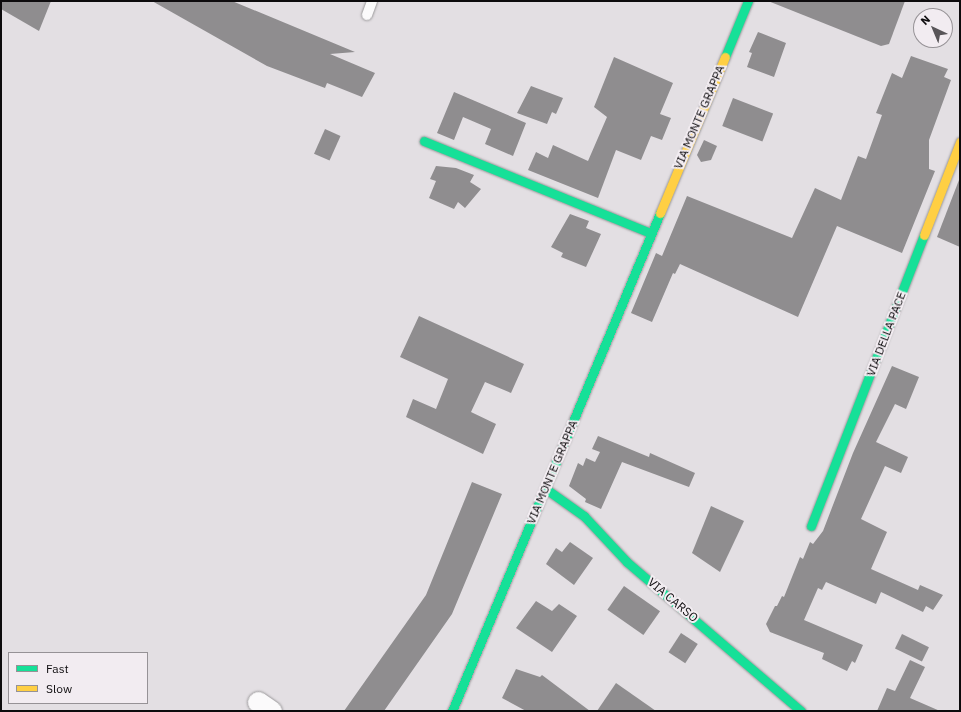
<!DOCTYPE html>
<style>
body{margin:0}
#map{position:relative;width:961px;height:712px;overflow:hidden;background:#e3dfe3;font-family:"IBM Plex Sans",sans-serif}
div>[style]{position:absolute}
.building>*{inset:0;background:#8f8d8f;transform-origin:0 0}
.roads{filter:drop-shadow(0 0 1px #9a989a) drop-shadow(0 0 1px #9a989a)}
.lane>*{height:10px;margin:-5px;padding:0 5px;transform-origin:5px;border-radius:5px;background:#fbfafb}
.street>*{height:21px;margin:-10.5px;padding:0 10.5px;transform-origin:10.5px;border-radius:10.5px;background:#fbfafb}
.fast>*{height:9px;margin:-4.5px;padding:0 4.5px;transform-origin:4.5px;border-radius:4.5px;background:#16e098}
.slow>*{height:9px;margin:-4.5px;padding:0 4.5px;transform-origin:4.5px;border-radius:4.5px;background:#ffcf43}
span{translate:-50% -50%;white-space:nowrap;text-align:center;line-height:1.15;-webkit-text-stroke:4px #f2ecf1;paint-order:stroke}
.street-label{font-size:12px;color:#0d0b0d}
.frame{position:absolute;inset:0;border:2px solid #0d0b0d;pointer-events:none}
.legend{position:absolute;left:8px;top:652px;width:140px;height:52px;box-sizing:border-box;background:#f2ecf1;border:1px solid #969296;margin:0;padding:5px 7px;list-style:none;font-size:12px;color:#0d0b0d}
.legend li{display:flex;align-items:center;gap:8px;height:20px}
.legend b{width:20px;border:1px solid #969296}
.north{position:absolute;left:913px;top:8px;width:40px;height:40px;box-sizing:border-box;background:#f2ecf1;border:1px solid #969296;border-radius:50%;rotate:316deg;font-size:11px;font-weight:700;line-height:16px;text-align:center;color:#0d0b0d}
.north::after{content:'';display:block;margin:auto;width:14px;height:18px;background:#585558;clip-path:polygon(50% 0,100% 100%,50% 72%,0 100%)}
</style>
<div id="map">
<div class="building">
<div style="clip-path:polygon(1px 1px,51px 1px,39px 31px,1px 9px)"></div>
<div style="clip-path:polygon(152px 1px,232px 1px,355px 52px,330px 54px,375px 73px,362px 97px,327px 83px,325px 88px,267px 66px)"></div>
<div style="clip-path:polygon(768px 1px,905px 1px,889px 44px,881px 46px)"></div>
<div style="clip-path:polygon(758px 32px,786px 43px,774px 77px,747px 67px,752px 53px,749px 52px)"></div>
<div style="clip-path:polygon(911px 56px,948px 69px,944px 77px,951px 80px,929px 140px,929px 169px,935px 171px,902px 253px,837px 226px,798px 317px,680px 264px,675px 274px,673px 273px,652px 322px,631px 313px,656px 253px,662px 256px,687px 196px,792px 238px,815px 188px,841px 200px,858px 156px,866px 159px,882px 115px,876px 113px,892px 73px,902px 78px)"></div>
<div style="clip-path:polygon(614px 57px,673px 83px,660px 114px,671px 118px,662px 140px,651px 136px,641px 160px,616px 150px,598px 198px,528px 170px,536px 152px,548px 158px,553px 145px,588px 161px,607px 117px,594px 107px)"></div>
<div style="clip-path:polygon(531px 86px,563px 98px,556px 114px,552px 112px,547px 124px,517px 113px)"></div>
<div style="clip-path:polygon(454px 92px,526px 123px,513px 156px,485px 144px,491px 129px,463px 117px,454px 140px,437px 133px)"></div>
<div style="left:733px;top:98px;width:43px;height:30px;rotate:21deg"></div>
<div style="left:325px;top:129px;width:17px;height:27px;rotate:24deg"></div>
<div style="clip-path:polygon(704px 140px,717px 146px,711px 160px,701px 162px,697px 155px)"></div>
<div style="clip-path:polygon(436px 166px,456px 168px,474px 175px,470px 182px,481px 189px,465px 208px,458px 202px,454px 209px,429px 198px,436px 181px,430px 179px)"></div>
<div style="clip-path:polygon(959px 180px,960px 180px,960px 247px,937px 237px)"></div>
<div style="clip-path:polygon(570px 214px,589px 221px,586px 228px,601px 234px,586px 267px,561px 257px,563px 253px,551px 247px)"></div>
<div style="clip-path:polygon(419px 316px,524px 364px,511px 393px,485px 382px,471px 412px,496px 424px,483px 454px,406px 417px,413px 399px,436px 409px,448px 379px,400px 357px)"></div>
<div style="clip-path:polygon(892px 366px,919px 377px,906px 409px,895px 404px,876px 442px,908px 457px,901px 473px,885px 466px,861px 519px,887px 532px,871px 569px,918px 590px,920px 585px,943px 595px,933px 610px,926px 606px,923px 612px,881px 592px,876px 604px,826px 582px,822px 590px,818px 588px,804px 620px,863px 645px,855px 663px,852px 661px,847px 671px,822px 659px,824px 653px,770px 632px,766px 624px,775px 606px,777px 606px,782px 596px,784px 597px,800px 557px,803px 559px,810px 542px,813px 544px,823px 531px,853px 453px)"></div>
<div style="clip-path:polygon(598px 436px,649px 457px,650px 453px,695px 473px,689px 487px,622px 462px,601px 509px,585px 502px,586px 499px,569px 486px,578px 463px,583px 466px,586px 458px,595px 462px,600px 452px,592px 449px)"></div>
<div style="clip-path:polygon(472px 482px,502px 494px,452px 614px,384px 711px,344px 711px,426px 595px)"></div>
<div style="clip-path:polygon(711px 506px,744px 521px,720px 572px,692px 553px)"></div>
<div style="clip-path:polygon(570px 542px,593px 558px,574px 585px,546px 564px,556px 548px,562px 552px)"></div>
<div style="left:624px;top:586px;width:44px;height:29px;rotate:35deg"></div>
<div style="clip-path:polygon(536px 601px,552px 611px,559px 604px,577px 616px,552px 652px,516px 628px)"></div>
<div style="left:681px;top:633px;width:20px;height:23px;rotate:33deg"></div>
<div style="left:902px;top:634px;width:30px;height:16px;rotate:26deg"></div>
<div style="clip-path:polygon(910px 660px,925px 667px,910px 698px,940px 711px,877px 711px,887px 688px,895px 691px)"></div>
<div style="clip-path:polygon(516px 669px,540px 677px,542px 675px,590px 711px,526px 711px,502px 698px)"></div>
<div style="clip-path:polygon(616px 683px,656px 711px,597px 711px)"></div>
</div>
<div class="roads">
<div class="lane">
<div style="left:367px;top:15px;width:15px;rotate:-70deg"></div>
</div>
<div class="street">
<div style="left:258px;top:702px;width:16px;rotate:35deg"></div>
</div>
<div class="fast">
<div style="left:725px;top:57px;width:61px;rotate:-67.7deg"></div>
<div style="left:424px;top:141px;width:245px;rotate:22.1deg"></div>
<div style="left:546px;top:489px;width:47px;rotate:35.4deg"></div>
<div style="left:584px;top:516px;width:63px;rotate:46.9deg"></div>
<div style="left:627px;top:562px;width:229px;rotate:40.6deg"></div>
<div style="left:811px;top:526px;width:312px;rotate:-68.8deg"></div>
<div style="left:452px;top:711px;width:540px;rotate:-67.33deg"></div>
</div>
<div class="slow">
<div style="left:660px;top:213px;width:169px;rotate:-67.4deg"></div>
<div style="left:924px;top:235px;width:100px;rotate:-68.8deg"></div>
</div>
</div>
<div class="street-label">
<span style="left:699px;top:117px;rotate:-67deg">VIA MONTE GRAPPA</span>
<span style="left:886px;top:334px;rotate:-69deg">VIA DELLA PACE</span>
<span style="left:552px;top:472px;rotate:-67deg">VIA MONTE GRAPPA</span>
<span style="left:673px;top:600px;rotate:40deg">VIA CARSO</span>
</div>
<div class="frame"></div>
<ul class="legend">
<li><b style="height:5px;background:#16e098"></b>Fast</li>
<li><b style="height:5px;background:#ffcf43"></b>Slow</li>
</ul>
<div class="north">N</div>
</div>
